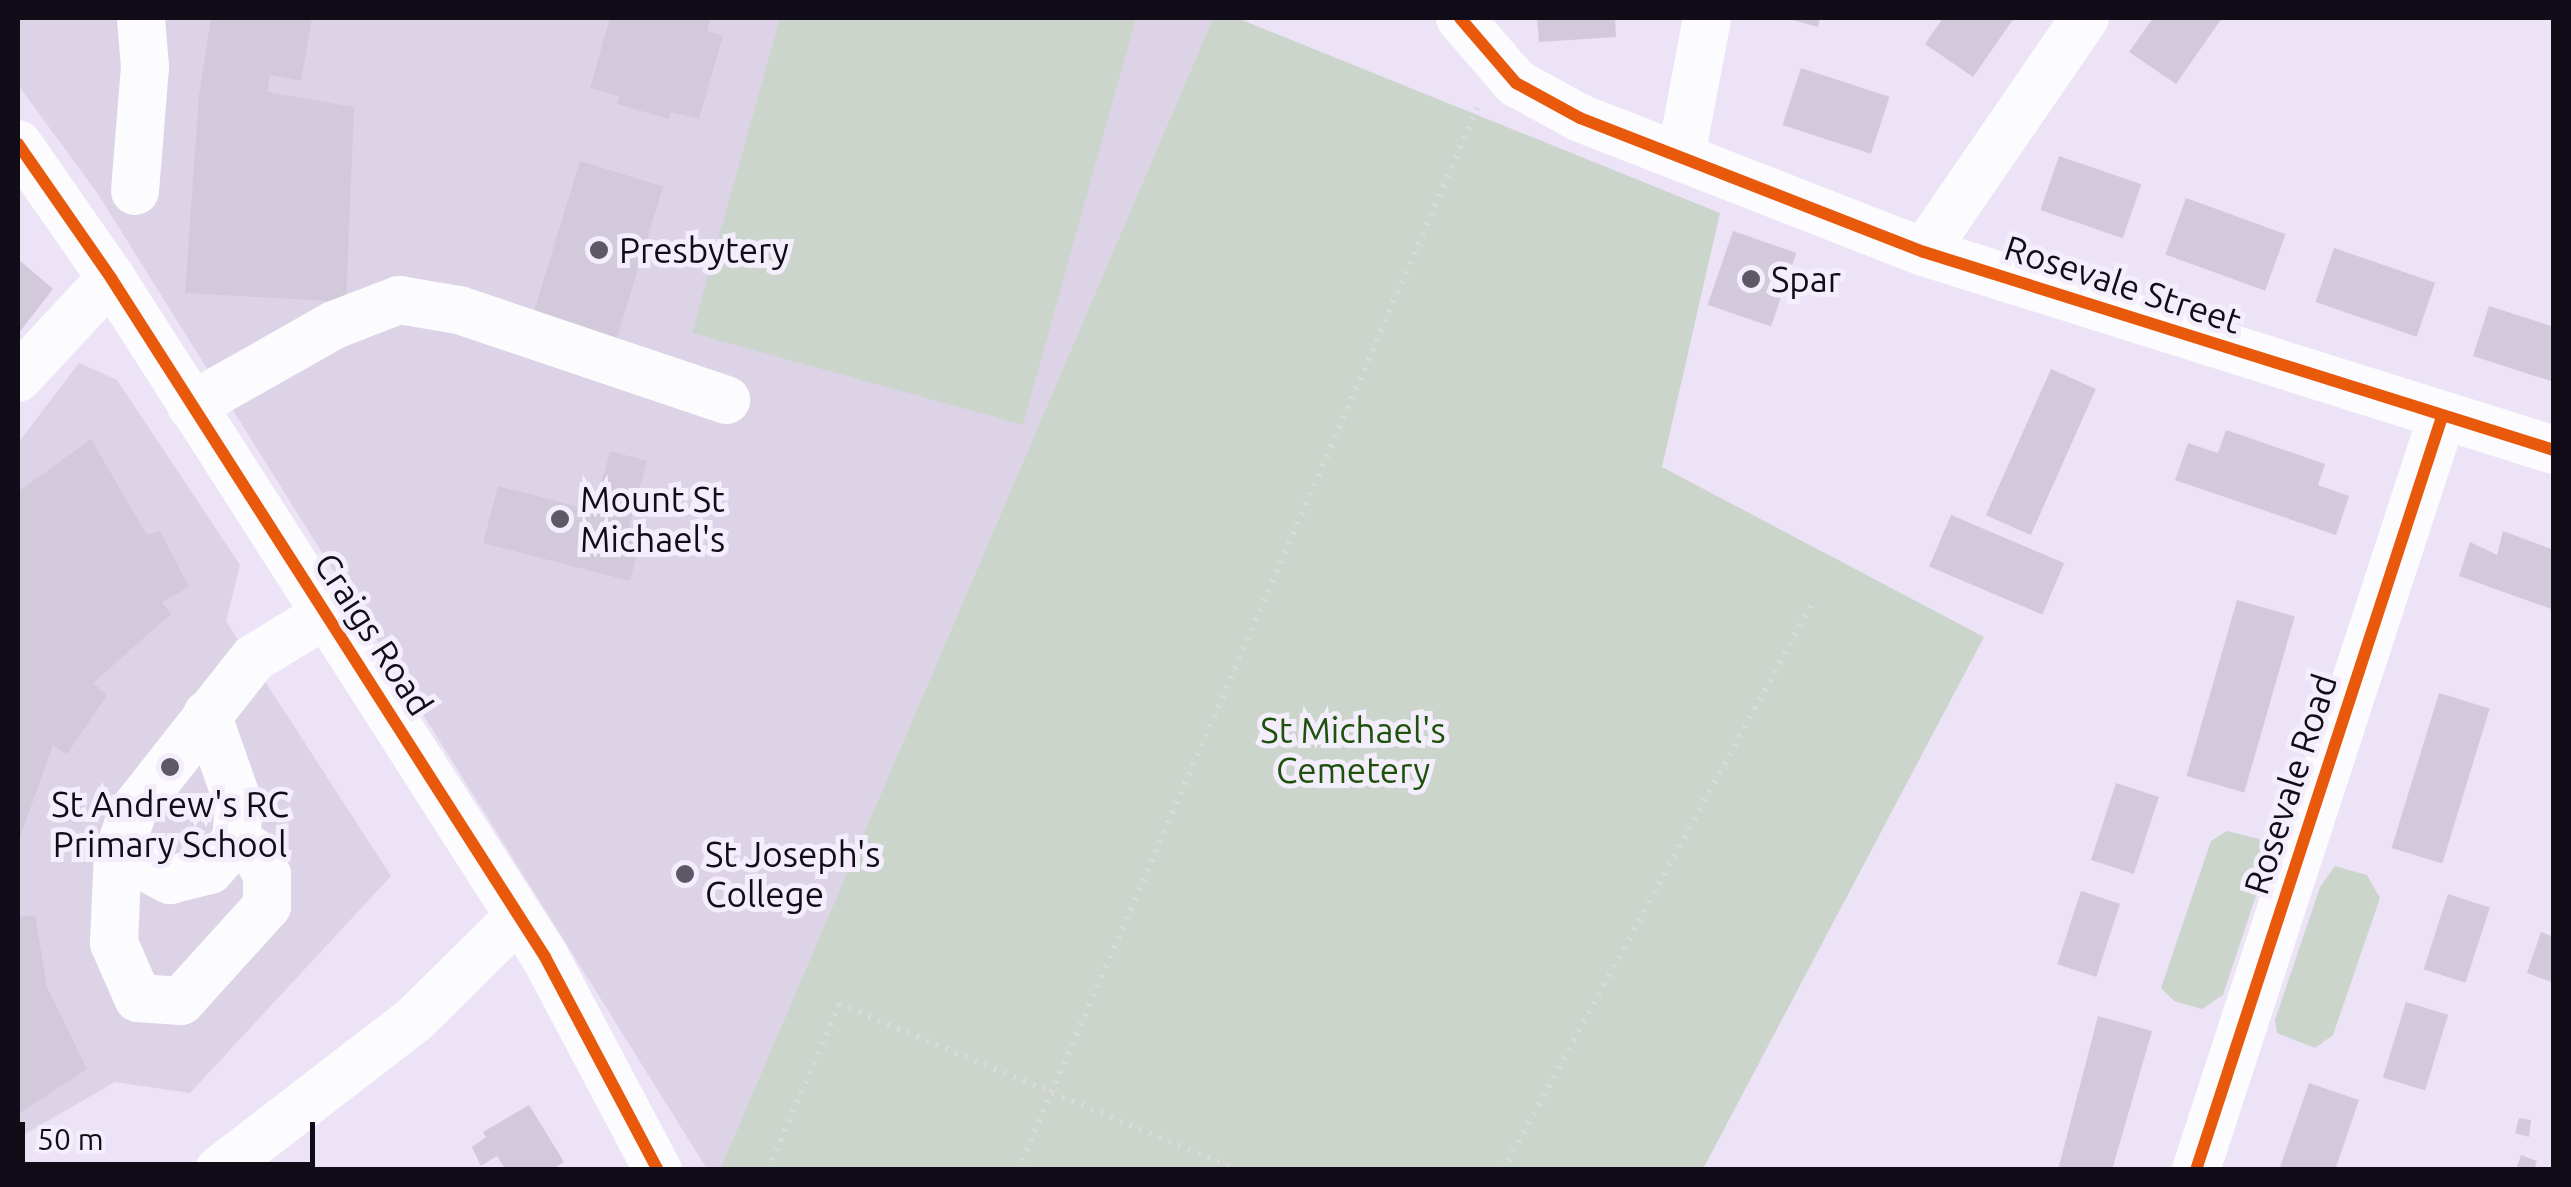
<!DOCTYPE html>
<style>
body{margin:0}
#map{position:relative;width:2571px;height:1187px;overflow:hidden;background:#ece3f6;font-family:Ubuntu,sans-serif}
div>[style]{position:absolute}
.education>*{inset:0;background:#ddd3e6}
.green>*{inset:0;background:#ccd5cc}
.building>*{inset:0;background:#d2c9db;transform-origin:0 0}
.path>*{height:6px;margin-top:-3px;transform-origin:0;background:repeating-linear-gradient(90deg,#dbd8de 0 2.5px,transparent 0 10.5px)}
.minor>*{height:48px;margin:-24px;padding:0 24px;transform-origin:24px;border-radius:24px;background:#fcfbfe}
.cycleway>*{height:12px;margin:-6px;padding:0 6px;transform-origin:6px;border-radius:6px;background:#e8590c}
.dots>*{width:28px;height:28px;translate:-50% -50%;box-sizing:border-box;border:5px solid #f4edfb;border-radius:50%}
span{translate:-50% -50%;white-space:nowrap;text-align:center;line-height:1.15;-webkit-text-stroke:10px #f4edfb;paint-order:stroke}
.poi-label{font-size:35px;color:#110c17}
.left{translate:0 -50%;text-align:left}
.street-label{font-size:35px;color:#110c17}
.park-label{font-size:35px;color:#1e520c}
.frame{position:absolute;inset:0;border:20px solid #110c17;pointer-events:none}
.scale{position:absolute;left:20px;top:1122px;width:295px;height:45px;box-sizing:border-box;border:5px solid #110c17;border-top:0;padding-left:12px;font-size:30px;line-height:35px;white-space:nowrap;color:#110c17;-webkit-text-stroke:8px #f4edfb;paint-order:stroke}
</style>
<div id="map">
<div class="education">
<div style="clip-path:polygon(18px 18px,1213px 18px,720px 1169px,707px 1169px,98px 194px,18px 85px)"></div>
<div style="clip-path:polygon(79px 363px,117px 380px,240px 565px,226px 621px,391px 876px,190px 1093px,115px 1082px,18px 1138px,18px 443px)"></div>
</div>
<div class="green">
<div style="clip-path:polygon(780px 18px,1136px 18px,1023px 425px,692px 333px)"></div>
<div style="clip-path:polygon(1213px 18px,1237px 18px,1720px 213px,1662px 467px,1984px 637px,1703px 1169px,720px 1169px)"></div>
<div style="clip-path:polygon(2227px 831px,2259px 839px,2268px 859px,2223px 995px,2202px 1009px,2174px 1001px,2161px 988px,2211px 841px)"></div>
<div style="clip-path:polygon(2335px 866px,2367px 875px,2380px 898px,2333px 1035px,2315px 1048px,2277px 1033px,2275px 1020px,2320px 887px)"></div>
</div>
<div class="building">
<div style="clip-path:polygon(211px 18px,312px 18px,301px 81px,270px 75px,267px 92px,354px 107px,346px 302px,185px 293px,199px 95px)"></div>
<div style="clip-path:polygon(610px 18px,711px 18px,707px 31px,723px 36px,699px 119px,671px 112px,669px 119px,617px 104px,619px 96px,590px 88px)"></div>
<div style="clip-path:polygon(1537px 18px,1615px 18px,1616px 37px,1539px 42px)"></div>
<div style="clip-path:polygon(1785px 18px,1820px 18px,1818px 27px)"></div>
<div style="clip-path:polygon(1943px 18px,2014px 18px,1973px 77px,1925px 44px)"></div>
<div style="clip-path:polygon(2153px 18px,2222px 18px,2176px 84px,2129px 52px)"></div>
<div style="left:1801px;top:68px;width:93px;height:60px;rotate:18deg"></div>
<div style="left:2059px;top:156px;width:87px;height:57px;rotate:19deg"></div>
<div style="left:580px;top:161px;width:87px;height:159px;rotate:17deg"></div>
<div style="left:2186px;top:198px;width:106px;height:60px;rotate:20deg"></div>
<div style="left:1733px;top:231px;width:67px;height:78px;rotate:19deg"></div>
<div style="left:2334px;top:248px;width:107px;height:57px;rotate:19deg"></div>
<div style="clip-path:polygon(18px 259px,53px 289px,18px 334px)"></div>
<div style="clip-path:polygon(2489px 306px,2554px 327px,2554px 382px,2473px 356px)"></div>
<div style="left:2051px;top:369px;width:49px;height:160px;rotate:24deg"></div>
<div style="clip-path:polygon(2226px 430px,2325px 464px,2318px 485px,2349px 496px,2336px 535px,2175px 480px,2188px 443px,2218px 453px)"></div>
<div style="clip-path:polygon(91px 439px,147px 535px,160px 531px,189px 587px,162px 602px,171px 614px,93px 683px,107px 695px,67px 754px,53px 745px,18px 843px,18px 492px)"></div>
<div style="clip-path:polygon(610px 451px,647px 461px,629px 527px,643px 531px,630px 581px,483px 543px,498px 486px,594px 511px)"></div>
<div style="left:1951px;top:515px;width:123px;height:56px;rotate:23deg"></div>
<div style="clip-path:polygon(2503px 531px,2554px 550px,2554px 610px,2459px 576px,2470px 542px,2497px 555px)"></div>
<div style="left:2237px;top:600px;width:60px;height:183px;rotate:16deg"></div>
<div style="left:2439px;top:693px;width:53px;height:162px;rotate:17deg"></div>
<div style="left:2116px;top:783px;width:45px;height:81px;rotate:18deg"></div>
<div style="left:2081px;top:891px;width:41px;height:77px;rotate:18deg"></div>
<div style="left:2448px;top:894px;width:44px;height:79px;rotate:18deg"></div>
<div style="clip-path:polygon(35px 915px,47px 987px,87px 1069px,18px 1114px,18px 917px)"></div>
<div style="clip-path:polygon(2541px 932px,2554px 937px,2554px 983px,2527px 973px)"></div>
<div style="left:2406px;top:1002px;width:44px;height:79px;rotate:17deg"></div>
<div style="clip-path:polygon(2098px 1016px,2152px 1031px,2112px 1170px,2058px 1170px)"></div>
<div style="clip-path:polygon(2309px 1083px,2359px 1100px,2335px 1170px,2279px 1170px)"></div>
<div style="clip-path:polygon(529px 1105px,564px 1162px,551px 1170px,506px 1170px,497px 1156px,481px 1166px,472px 1147px,486px 1137px,483px 1132px)"></div>
<div style="clip-path:polygon(2519px 1118px,2531px 1120px,2529px 1137px,2515px 1133px)"></div>
<div style="clip-path:polygon(2521px 1155px,2537px 1161px,2534px 1170px,2517px 1167px)"></div>
</div>
<div class="path">
<div style="left:768px;top:1170px;width:181px;rotate:-66.8deg"></div>
<div style="left:839px;top:1004px;width:432px;rotate:22.6deg"></div>
<div style="left:1018px;top:1170px;width:1159px;rotate:-66.62deg"></div>
<div style="left:1503px;top:1170px;width:647px;rotate:-61.38deg"></div>
</div>
<div class="minor">
<div style="left:1460px;top:18px;width:86px;rotate:49.3deg"></div>
<div style="left:1516px;top:83px;width:73px;rotate:28.7deg"></div>
<div style="left:1580px;top:118px;width:369px;rotate:21.3deg"></div>
<div style="left:1924px;top:252px;width:660px;rotate:17.45deg"></div>
<div style="left:18px;top:144px;width:163px;rotate:55.2deg"></div>
<div style="left:111px;top:278px;width:806px;rotate:57.41deg"></div>
<div style="left:545px;top:957px;width:241px;rotate:62.1deg"></div>
<div style="left:1681px;top:156px;width:140px;rotate:-79.3deg"></div>
<div style="left:135px;top:191px;width:124px;rotate:-85.4deg"></div>
<div style="left:145px;top:67px;width:49px;rotate:-94.7deg"></div>
<div style="left:1924px;top:252px;width:284px;rotate:-55.5deg"></div>
<div style="left:18px;top:378px;width:137px;rotate:-47.1deg"></div>
<div style="left:191px;top:406px;width:164px;rotate:-29.5deg"></div>
<div style="left:334px;top:325px;width:70px;rotate:-21deg"></div>
<div style="left:399px;top:300px;width:61px;rotate:9.5deg"></div>
<div style="left:459px;top:310px;width:282px;rotate:18.6deg"></div>
<div style="left:236px;top:840px;width:23px;rotate:34deg"></div>
<div style="left:255px;top:853px;width:25px;rotate:61deg"></div>
<div style="left:267px;top:875px;width:31px;rotate:90deg"></div>
<div style="left:267px;top:906px;width:128px;rotate:132.2deg"></div>
<div style="left:181px;top:1001px;width:43px;rotate:-176deg"></div>
<div style="left:138px;top:998px;width:60px;rotate:-113.6deg"></div>
<div style="left:114px;top:943px;width:90px;rotate:-87.5deg"></div>
<div style="left:118px;top:853px;width:45px;rotate:-70.3deg"></div>
<div style="left:133px;top:811px;width:195px;rotate:-51.7deg"></div>
<div style="left:254px;top:658px;width:84px;rotate:-31.4deg"></div>
<div style="left:118px;top:853px;width:59px;rotate:27.4deg"></div>
<div style="left:170px;top:880px;width:41px;rotate:-14deg"></div>
<div style="left:210px;top:870px;width:40px;rotate:-49deg"></div>
<div style="left:236px;top:840px;width:35px;rotate:-85deg"></div>
<div style="left:239px;top:805px;width:96px;rotate:-109.4deg"></div>
<div style="left:219px;top:1170px;width:247px;rotate:-37.6deg"></div>
<div style="left:415px;top:1019px;width:145px;rotate:-44.7deg"></div>
<div style="left:2196px;top:1170px;width:792px;rotate:-71.91deg"></div>
</div>
<div class="cycleway">
<div style="left:1460px;top:18px;width:86px;rotate:49.3deg"></div>
<div style="left:1516px;top:83px;width:73px;rotate:28.7deg"></div>
<div style="left:1580px;top:118px;width:369px;rotate:21.3deg"></div>
<div style="left:1924px;top:252px;width:660px;rotate:17.45deg"></div>
<div style="left:18px;top:144px;width:163px;rotate:55.2deg"></div>
<div style="left:111px;top:278px;width:806px;rotate:57.41deg"></div>
<div style="left:545px;top:957px;width:241px;rotate:62.1deg"></div>
<div style="left:2196px;top:1170px;width:792px;rotate:-71.91deg"></div>
</div>
<div class="dots">
<div style="left:599px;top:250px;background:#5e5765"></div>
<div style="left:1751px;top:279px;background:#5e5765"></div>
<div style="left:560px;top:519px;background:#5e5765"></div>
<div style="left:170px;top:767px;background:#5e5765"></div>
<div style="left:685px;top:874px;background:#5e5765"></div>
</div>
<div class="poi-label">
<span class="left" style="left:619px;top:250px">Presbytery</span>
<span class="left" style="left:1771px;top:279px">Spar</span>
<span class="left" style="left:580px;top:519px">Mount St<br>Michael's</span>
<span style="left:170px;top:824px">St Andrew's RC<br>Primary School</span>
<span class="left" style="left:705px;top:874px">St Joseph's<br>College</span>
</div>
<div class="street-label">
<span style="left:2123px;top:284px;rotate:18deg">Rosevale Street</span>
<span style="left:374px;top:634px;rotate:57deg">Craigs Road</span>
<span style="left:2290px;top:784px;rotate:-72deg">Rosevale Road</span>
</div>
<div class="park-label">
<span style="left:1353px;top:750px">St Michael's<br>Cemetery</span>
</div>
<div class="frame"></div>
<div class="scale">50 m</div>
</div>
